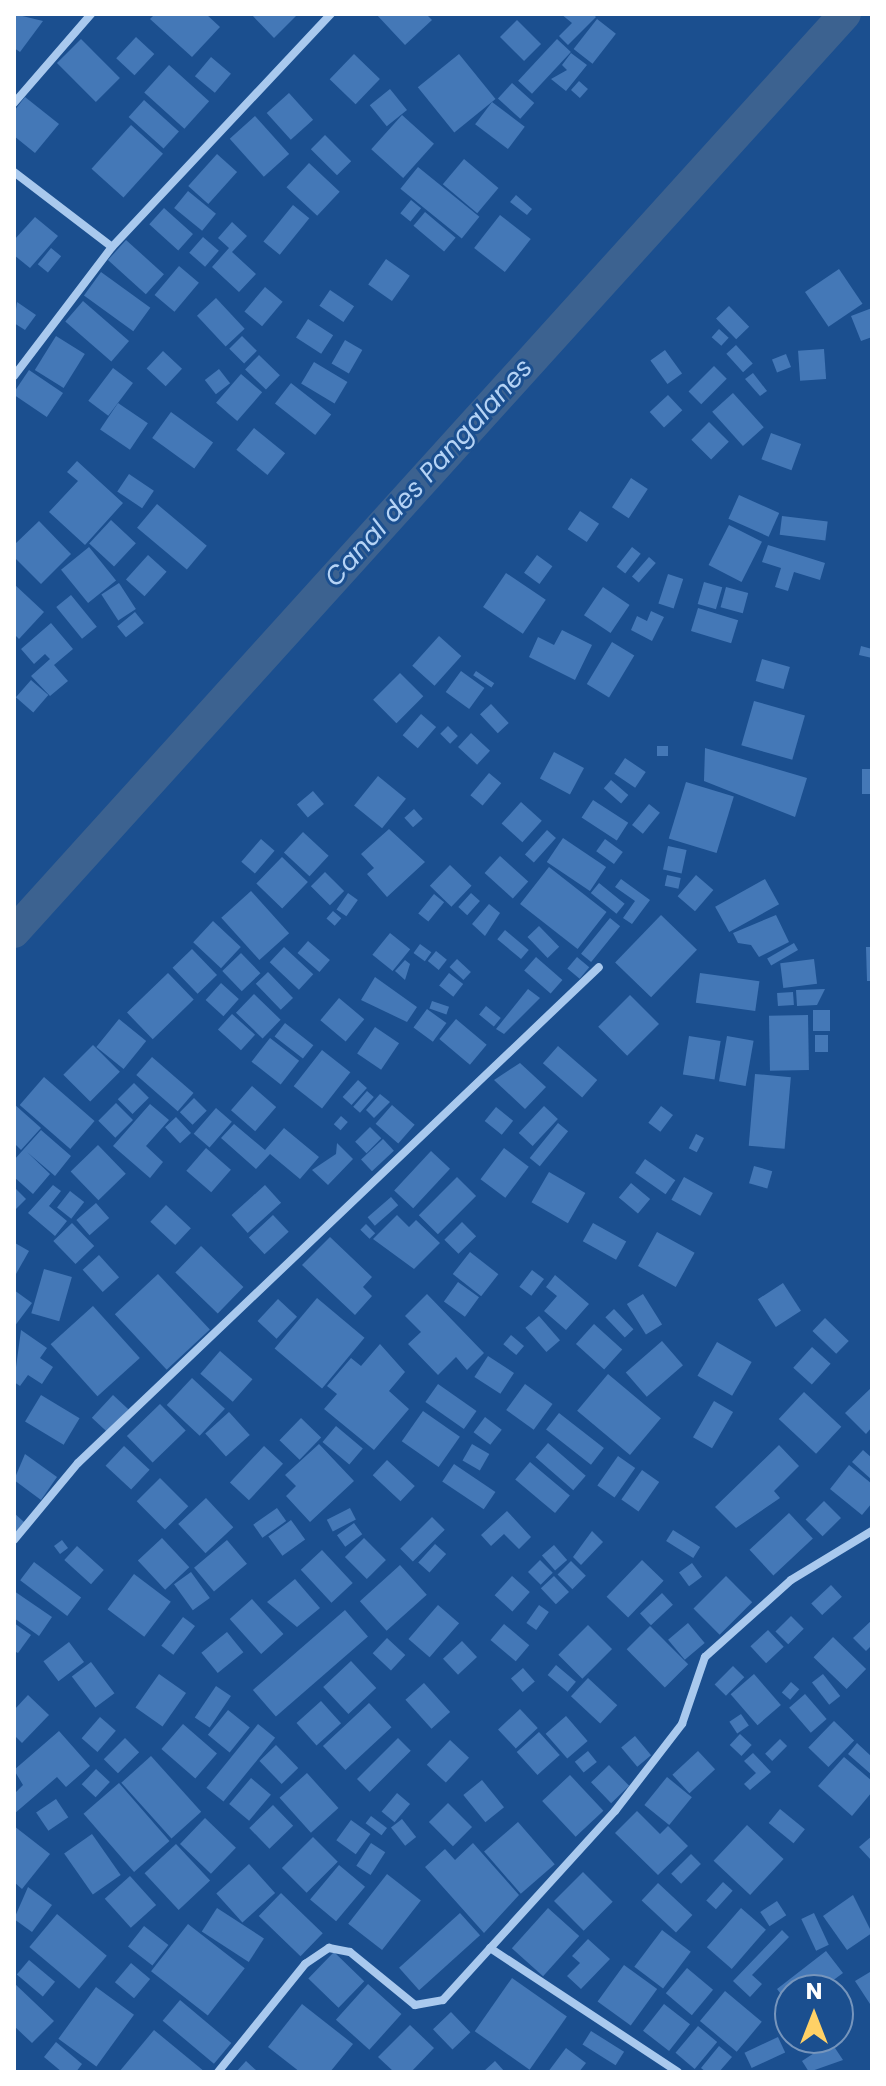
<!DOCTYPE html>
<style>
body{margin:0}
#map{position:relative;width:886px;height:2086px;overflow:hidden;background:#1b4f8f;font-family:Poppins,sans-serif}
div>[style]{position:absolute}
.canal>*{height:32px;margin:-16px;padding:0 16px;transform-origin:16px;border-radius:16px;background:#3c6290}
.building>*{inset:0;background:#4478b7;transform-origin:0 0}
.minor>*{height:8px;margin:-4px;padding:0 4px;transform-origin:4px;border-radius:4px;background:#a9c9ee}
span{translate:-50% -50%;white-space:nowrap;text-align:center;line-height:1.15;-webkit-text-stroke:6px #1b4f8f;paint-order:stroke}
.water-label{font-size:26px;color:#b5d3f5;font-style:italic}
.frame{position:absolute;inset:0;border:16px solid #fff;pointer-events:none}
.north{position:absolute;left:774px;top:1974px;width:80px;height:80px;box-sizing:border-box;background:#1b4f8f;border:2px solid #7695bc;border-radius:50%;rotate:0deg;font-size:22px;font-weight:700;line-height:32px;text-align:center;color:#fff}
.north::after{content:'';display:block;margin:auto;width:28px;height:36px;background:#ffd166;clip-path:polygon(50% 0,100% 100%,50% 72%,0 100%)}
</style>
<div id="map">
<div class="canal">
<div style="left:14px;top:932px;width:1238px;rotate:-47.85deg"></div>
</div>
<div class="building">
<div style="clip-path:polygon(14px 14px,43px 21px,20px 52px,14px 48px)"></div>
<div style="clip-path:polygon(155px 14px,206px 14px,220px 27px,192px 57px,150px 19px)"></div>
<div style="clip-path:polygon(251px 14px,298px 14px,274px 38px)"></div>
<div style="clip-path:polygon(376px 14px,426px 14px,432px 20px,405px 45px)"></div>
<div style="clip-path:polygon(561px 14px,593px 14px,596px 17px,568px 45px,559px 36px,572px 23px)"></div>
<div style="left:597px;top:19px;width:24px;height:38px;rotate:38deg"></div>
<div style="left:517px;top:20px;width:34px;height:24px;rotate:45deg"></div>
<div style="left:136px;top:37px;width:25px;height:29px;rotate:43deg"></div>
<div style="left:81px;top:39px;width:55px;height:34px;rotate:45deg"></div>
<div style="left:557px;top:39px;width:19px;height:57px;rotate:43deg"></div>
<div style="clip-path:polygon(571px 53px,587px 65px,566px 91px,551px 79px,567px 70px,562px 65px)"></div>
<div style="left:354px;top:54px;width:36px;height:35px;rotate:44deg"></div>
<div style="left:459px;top:54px;width:58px;height:53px;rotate:51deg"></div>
<div style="left:211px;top:57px;width:26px;height:25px;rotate:40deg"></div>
<div style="left:169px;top:65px;width:54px;height:37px;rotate:42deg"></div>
<div style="left:579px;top:81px;width:12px;height:12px;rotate:42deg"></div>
<div style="left:512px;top:83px;width:30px;height:21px;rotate:42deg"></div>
<div style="left:390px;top:89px;width:27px;height:26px;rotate:51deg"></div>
<div style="left:289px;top:93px;width:36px;height:30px;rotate:48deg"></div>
<div style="clip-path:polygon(25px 97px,59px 124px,35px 153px,14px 136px,14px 111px)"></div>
<div style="left:144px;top:100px;width:47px;height:23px;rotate:42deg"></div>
<div style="left:492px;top:102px;width:41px;height:28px;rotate:37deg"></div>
<div style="left:402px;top:115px;width:43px;height:46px;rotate:42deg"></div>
<div style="left:255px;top:116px;width:51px;height:34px;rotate:48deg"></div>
<div style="left:131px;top:125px;width:43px;height:59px;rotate:42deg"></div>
<div style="left:325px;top:135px;width:37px;height:20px;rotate:45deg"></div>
<div style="left:217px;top:154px;width:27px;height:43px;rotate:42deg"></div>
<div style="left:464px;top:159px;width:45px;height:33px;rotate:40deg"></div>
<div style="left:309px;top:163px;width:42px;height:33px;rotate:43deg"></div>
<div style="left:418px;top:167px;width:79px;height:28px;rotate:39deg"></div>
<div style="left:188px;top:191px;width:36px;height:22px;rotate:39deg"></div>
<div style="clip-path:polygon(516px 195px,532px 209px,527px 215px,510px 202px)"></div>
<div style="left:411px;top:200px;width:13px;height:17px;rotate:39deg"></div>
<div style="left:293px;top:205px;width:21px;height:47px;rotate:39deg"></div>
<div style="left:164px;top:208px;width:39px;height:22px;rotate:42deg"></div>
<div style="left:425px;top:212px;width:40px;height:18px;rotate:40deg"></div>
<div style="left:500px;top:215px;width:39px;height:42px;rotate:38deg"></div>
<div style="clip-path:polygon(35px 217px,58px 236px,30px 268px,14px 255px,14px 240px)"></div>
<div style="clip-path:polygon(232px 222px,247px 236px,232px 252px,256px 274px,239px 292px,212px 267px,229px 248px,218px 238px)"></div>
<div style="left:203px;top:237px;width:21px;height:21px;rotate:41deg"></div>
<div style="left:126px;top:240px;width:51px;height:27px;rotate:42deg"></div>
<div style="left:51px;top:248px;width:13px;height:21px;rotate:39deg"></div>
<div style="left:386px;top:259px;width:29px;height:31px;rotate:35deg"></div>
<div style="left:179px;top:266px;width:26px;height:38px;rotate:40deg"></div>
<div style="left:839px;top:269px;width:42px;height:41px;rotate:56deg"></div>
<div style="left:101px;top:272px;width:61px;height:29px;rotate:36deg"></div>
<div style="left:265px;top:287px;width:23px;height:32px;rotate:40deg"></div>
<div style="left:330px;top:290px;width:29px;height:19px;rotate:34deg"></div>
<div style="left:216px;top:298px;width:42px;height:26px;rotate:47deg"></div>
<div style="left:83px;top:301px;width:61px;height:27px;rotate:41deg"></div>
<div style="clip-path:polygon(17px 302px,36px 315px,25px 330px,14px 323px)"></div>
<div style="left:729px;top:306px;width:29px;height:18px;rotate:46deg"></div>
<div style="clip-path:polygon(872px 308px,872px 337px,861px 341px,851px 316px)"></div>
<div style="left:308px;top:319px;width:30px;height:22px;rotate:33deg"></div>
<div style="left:719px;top:329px;width:13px;height:11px;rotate:42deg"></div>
<div style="left:56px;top:336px;width:34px;height:40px;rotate:32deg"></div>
<div style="left:242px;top:336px;width:21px;height:18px;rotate:45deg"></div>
<div style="left:345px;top:340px;width:20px;height:27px;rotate:30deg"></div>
<div style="left:736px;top:345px;width:25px;height:13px;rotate:48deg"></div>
<div style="left:824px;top:349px;width:30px;height:26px;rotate:86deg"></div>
<div style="left:665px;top:350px;width:29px;height:18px;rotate:54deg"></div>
<div style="left:163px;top:351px;width:26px;height:24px;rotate:43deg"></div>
<div style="left:786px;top:354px;width:14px;height:15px;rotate:69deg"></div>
<div style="left:259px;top:355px;width:29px;height:20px;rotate:44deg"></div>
<div style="left:314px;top:362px;width:39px;height:25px;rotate:31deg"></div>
<div style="left:714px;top:366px;width:18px;height:36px;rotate:45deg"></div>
<div style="left:113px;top:368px;width:25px;height:41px;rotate:37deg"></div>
<div style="left:219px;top:369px;width:18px;height:18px;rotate:52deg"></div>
<div style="left:29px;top:370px;width:41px;height:29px;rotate:34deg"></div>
<div style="clip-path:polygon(753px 373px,767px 391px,760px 396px,745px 379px)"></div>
<div style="left:241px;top:374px;width:28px;height:38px;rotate:41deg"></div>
<div style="left:291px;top:383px;width:51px;height:26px;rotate:38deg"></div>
<div style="left:733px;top:393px;width:46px;height:28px;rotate:48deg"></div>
<div style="left:668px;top:395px;width:21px;height:25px;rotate:47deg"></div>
<div style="left:118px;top:403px;width:36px;height:32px;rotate:34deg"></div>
<div style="left:171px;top:412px;width:52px;height:32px;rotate:36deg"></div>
<div style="left:709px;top:422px;width:28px;height:25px;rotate:45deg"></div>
<div style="left:254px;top:428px;width:40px;height:28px;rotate:39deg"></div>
<div style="left:771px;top:433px;width:32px;height:28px;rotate:20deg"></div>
<div style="clip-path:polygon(77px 461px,123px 503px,85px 545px,49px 512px,78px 481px,67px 472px)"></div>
<div style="left:129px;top:474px;width:30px;height:21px;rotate:34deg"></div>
<div style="left:631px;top:478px;width:20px;height:35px;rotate:33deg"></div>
<div style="left:739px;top:495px;width:44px;height:26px;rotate:24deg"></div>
<div style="left:157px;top:504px;width:65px;height:31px;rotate:40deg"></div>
<div style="left:580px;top:511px;width:23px;height:22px;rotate:34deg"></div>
<div style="left:782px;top:516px;width:46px;height:19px;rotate:7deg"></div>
<div style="left:111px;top:520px;width:34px;height:32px;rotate:43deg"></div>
<div style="clip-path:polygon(39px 521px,71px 554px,41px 584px,14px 557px,14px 545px)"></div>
<div style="left:729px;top:525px;width:37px;height:45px;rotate:27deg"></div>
<div style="clip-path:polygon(768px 545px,825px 563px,820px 580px,794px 572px,788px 591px,775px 587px,781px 568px,762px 562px)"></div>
<div style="left:89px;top:547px;width:43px;height:36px;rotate:51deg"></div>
<div style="left:632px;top:547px;width:11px;height:25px;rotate:38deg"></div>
<div style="left:148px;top:555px;width:25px;height:33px;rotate:42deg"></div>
<div style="left:537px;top:555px;width:19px;height:22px;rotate:36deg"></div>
<div style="left:649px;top:557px;width:9px;height:26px;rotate:41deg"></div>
<div style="left:506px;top:573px;width:48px;height:41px;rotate:34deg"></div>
<div style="left:668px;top:574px;width:16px;height:31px;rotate:18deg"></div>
<div style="left:704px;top:582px;width:19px;height:23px;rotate:16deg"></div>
<div style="left:119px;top:583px;width:31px;height:21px;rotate:57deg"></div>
<div style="clip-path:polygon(14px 584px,44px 612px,19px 639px,14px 634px)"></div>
<div style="left:603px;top:587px;width:32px;height:34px;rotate:34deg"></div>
<div style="left:726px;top:587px;width:23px;height:21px;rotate:15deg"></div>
<div style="left:71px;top:595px;width:41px;height:19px;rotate:51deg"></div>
<div style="left:698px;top:608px;width:42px;height:24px;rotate:17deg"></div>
<div style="clip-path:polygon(651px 611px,664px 617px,652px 641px,631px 630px,637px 616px,647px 621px)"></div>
<div style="left:135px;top:612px;width:14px;height:23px;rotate:51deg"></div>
<div style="clip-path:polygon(51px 623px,73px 649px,54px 665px,68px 681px,50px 696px,31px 676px,50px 659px,45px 654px,34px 664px,21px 649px)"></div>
<div style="clip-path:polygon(562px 630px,592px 645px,575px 680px,529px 657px,538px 637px,554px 645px)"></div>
<div style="left:439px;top:636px;width:30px;height:40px;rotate:42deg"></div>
<div style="left:612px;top:642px;width:26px;height:49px;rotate:31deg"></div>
<div style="clip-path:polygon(861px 646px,872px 649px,872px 658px,859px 655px)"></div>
<div style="left:762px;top:659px;width:29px;height:23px;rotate:16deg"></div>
<div style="left:461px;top:671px;width:29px;height:26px;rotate:36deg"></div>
<div style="left:476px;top:671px;width:22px;height:5px;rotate:34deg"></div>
<div style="left:400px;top:673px;width:33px;height:38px;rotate:45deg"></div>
<div style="left:31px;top:680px;width:23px;height:23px;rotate:41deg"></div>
<div style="left:754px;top:701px;width:53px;height:46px;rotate:16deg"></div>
<div style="left:491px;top:704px;width:26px;height:15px;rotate:47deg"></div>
<div style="left:421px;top:714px;width:20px;height:28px;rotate:41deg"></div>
<div style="left:448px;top:726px;width:14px;height:11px;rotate:45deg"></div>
<div style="left:471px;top:733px;width:26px;height:19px;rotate:43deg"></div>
<div style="left:657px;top:746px;width:11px;height:10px"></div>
<div style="clip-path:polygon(705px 748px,807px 778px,795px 817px,704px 781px)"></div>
<div style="left:554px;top:752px;width:34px;height:30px;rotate:28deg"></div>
<div style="left:625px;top:758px;width:25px;height:19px;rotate:34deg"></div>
<div style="left:862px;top:769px;width:10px;height:25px"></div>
<div style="left:489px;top:773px;width:16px;height:29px;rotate:40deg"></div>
<div style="left:378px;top:776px;width:36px;height:38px;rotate:39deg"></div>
<div style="left:611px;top:780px;width:23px;height:11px;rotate:41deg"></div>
<div style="left:686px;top:782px;width:50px;height:59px;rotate:17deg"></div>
<div style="left:313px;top:791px;width:17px;height:21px;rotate:50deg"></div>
<div style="left:593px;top:800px;width:42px;height:21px;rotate:33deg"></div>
<div style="left:521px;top:802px;width:28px;height:29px;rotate:42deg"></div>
<div style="left:649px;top:804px;width:14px;height:27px;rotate:39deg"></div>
<div style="left:414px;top:809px;width:13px;height:13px;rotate:48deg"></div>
<div style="clip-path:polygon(389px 829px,425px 862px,387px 897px,367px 874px,374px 868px,361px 854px)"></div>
<div style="left:547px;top:830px;width:12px;height:33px;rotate:42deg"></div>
<div style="left:303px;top:832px;width:35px;height:28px;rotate:43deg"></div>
<div style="left:563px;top:838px;width:52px;height:29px;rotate:34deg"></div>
<div style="left:261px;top:839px;width:18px;height:30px;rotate:41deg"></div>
<div style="left:605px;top:839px;width:22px;height:15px;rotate:36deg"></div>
<div style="left:668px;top:846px;width:19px;height:24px;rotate:12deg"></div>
<div style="left:500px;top:856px;width:38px;height:23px;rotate:42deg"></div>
<div style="left:282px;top:857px;width:36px;height:37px;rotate:44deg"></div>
<div style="left:450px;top:865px;width:30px;height:29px;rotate:44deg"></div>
<div style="left:549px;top:867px;width:73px;height:47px;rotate:38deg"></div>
<div style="left:325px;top:872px;width:27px;height:20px;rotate:45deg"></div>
<div style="left:667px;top:875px;width:14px;height:11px;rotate:12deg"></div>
<div style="left:696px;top:875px;width:23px;height:28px;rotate:41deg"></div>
<div style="clip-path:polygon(621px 879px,650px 900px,632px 924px,623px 918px,635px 901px,615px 887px)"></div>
<div style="left:765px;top:879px;width:29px;height:57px;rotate:61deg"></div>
<div style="left:599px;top:883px;width:33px;height:13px;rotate:39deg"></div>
<div style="left:251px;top:891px;width:57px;height:40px;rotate:48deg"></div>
<div style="left:348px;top:893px;width:12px;height:20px;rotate:35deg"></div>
<div style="left:471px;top:893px;width:12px;height:19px;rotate:42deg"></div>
<div style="left:434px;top:894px;width:13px;height:25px;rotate:39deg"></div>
<div style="clip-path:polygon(489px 904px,500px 913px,485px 936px,472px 924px)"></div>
<div style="left:333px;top:911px;width:11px;height:10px;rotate:41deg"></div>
<div style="left:661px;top:915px;width:50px;height:66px;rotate:44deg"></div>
<div style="clip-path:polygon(776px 915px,789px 942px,759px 957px,751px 945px,738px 943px,733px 933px)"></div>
<div style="left:610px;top:918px;width:13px;height:46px;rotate:39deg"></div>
<div style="left:213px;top:921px;width:38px;height:29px;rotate:43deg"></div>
<div style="left:539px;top:926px;width:29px;height:16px;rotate:46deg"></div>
<div style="left:505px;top:930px;width:31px;height:12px;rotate:40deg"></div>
<div style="left:390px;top:933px;width:26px;height:28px;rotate:39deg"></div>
<div style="left:308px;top:941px;width:29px;height:16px;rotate:41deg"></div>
<div style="left:794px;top:943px;width:8px;height:31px;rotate:60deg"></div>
<div style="left:420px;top:944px;width:14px;height:11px;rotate:36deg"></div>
<div style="left:284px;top:947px;width:40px;height:21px;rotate:43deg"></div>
<div style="clip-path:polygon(866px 947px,872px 947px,872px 981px,867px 981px)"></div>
<div style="left:192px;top:949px;width:36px;height:27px;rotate:46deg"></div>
<div style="left:436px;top:951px;width:14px;height:13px;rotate:39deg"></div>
<div style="left:241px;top:953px;width:28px;height:26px;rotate:46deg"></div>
<div style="left:536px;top:957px;width:35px;height:18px;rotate:41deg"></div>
<div style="left:577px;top:957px;width:16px;height:15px;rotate:40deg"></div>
<div style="left:457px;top:959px;width:19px;height:11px;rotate:43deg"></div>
<div style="left:814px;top:959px;width:25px;height:34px;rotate:83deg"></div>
<div style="clip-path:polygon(405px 960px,410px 964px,405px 980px,395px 971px)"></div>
<div style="left:268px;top:972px;width:36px;height:17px;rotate:46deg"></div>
<div style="left:168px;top:973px;width:37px;height:57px;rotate:46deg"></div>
<div style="left:449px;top:973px;width:18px;height:16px;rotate:38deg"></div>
<div style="left:700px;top:973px;width:60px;height:30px;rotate:8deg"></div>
<div style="clip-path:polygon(375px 977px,417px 1007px,407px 1022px,361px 1000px)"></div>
<div style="left:221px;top:983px;width:24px;height:23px;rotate:42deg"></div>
<div style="clip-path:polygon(528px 989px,540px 998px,504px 1034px,496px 1029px)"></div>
<div style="clip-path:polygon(825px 989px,817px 1005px,797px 1006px,796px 990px)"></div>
<div style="left:793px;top:992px;width:13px;height:16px;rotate:86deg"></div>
<div style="left:254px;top:994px;width:37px;height:26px;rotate:44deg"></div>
<div style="left:630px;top:995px;width:41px;height:45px;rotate:45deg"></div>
<div style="left:339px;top:998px;width:33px;height:29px;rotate:40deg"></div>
<div style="left:432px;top:1001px;width:18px;height:8px;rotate:19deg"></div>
<div style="left:486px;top:1006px;width:19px;height:11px;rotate:39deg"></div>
<div style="left:427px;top:1009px;width:24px;height:23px;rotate:36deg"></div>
<div style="left:813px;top:1010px;width:17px;height:21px"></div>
<div style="left:232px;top:1014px;width:31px;height:21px;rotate:42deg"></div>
<div style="left:808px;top:1015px;width:55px;height:39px;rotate:89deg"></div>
<div style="left:119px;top:1019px;width:35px;height:36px;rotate:39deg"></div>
<div style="left:456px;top:1019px;width:40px;height:26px;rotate:40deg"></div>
<div style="left:285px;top:1023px;width:36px;height:17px;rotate:38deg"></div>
<div style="left:375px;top:1027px;width:29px;height:32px;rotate:34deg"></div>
<div style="left:815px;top:1035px;width:13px;height:17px"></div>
<div style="left:689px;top:1036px;width:32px;height:39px;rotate:9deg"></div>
<div style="left:727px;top:1036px;width:27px;height:46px;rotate:10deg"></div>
<div style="left:270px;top:1038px;width:37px;height:30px;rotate:38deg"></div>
<div style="left:93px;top:1045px;width:38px;height:42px;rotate:45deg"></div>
<div style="left:558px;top:1046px;width:52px;height:23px;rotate:41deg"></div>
<div style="left:322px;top:1050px;width:36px;height:46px;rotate:38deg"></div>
<div style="left:152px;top:1057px;width:55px;height:24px;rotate:41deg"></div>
<div style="clip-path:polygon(520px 1063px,546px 1087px,525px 1109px,494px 1080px)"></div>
<div style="left:755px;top:1074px;width:36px;height:72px;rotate:5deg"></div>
<div style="left:44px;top:1077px;width:67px;height:37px;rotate:41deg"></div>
<div style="left:358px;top:1080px;width:12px;height:23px;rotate:42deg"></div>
<div style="left:134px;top:1083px;width:21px;height:23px;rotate:45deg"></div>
<div style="left:252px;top:1086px;width:32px;height:32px;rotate:41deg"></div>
<div style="left:367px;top:1091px;width:9px;height:21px;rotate:41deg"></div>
<div style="clip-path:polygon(380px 1094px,390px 1102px,374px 1118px,366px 1110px)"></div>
<div style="left:194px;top:1098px;width:18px;height:20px;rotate:45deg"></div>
<div style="left:116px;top:1103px;width:24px;height:25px;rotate:45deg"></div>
<div style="clip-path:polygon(14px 1104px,41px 1128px,21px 1150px,14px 1143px)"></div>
<div style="clip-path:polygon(150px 1104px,169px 1120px,146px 1146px,163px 1162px,150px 1178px,113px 1146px)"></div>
<div style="left:392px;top:1105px;width:30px;height:25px;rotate:41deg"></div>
<div style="left:544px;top:1106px;width:19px;height:37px;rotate:43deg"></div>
<div style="left:661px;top:1106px;width:15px;height:21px;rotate:37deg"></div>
<div style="left:496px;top:1107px;width:22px;height:18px;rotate:39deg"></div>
<div style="left:216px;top:1108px;width:21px;height:34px;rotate:41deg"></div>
<div style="left:341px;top:1116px;width:9px;height:11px;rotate:41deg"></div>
<div style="left:176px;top:1117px;width:22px;height:15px;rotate:47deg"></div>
<div style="left:558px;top:1123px;width:13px;height:45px;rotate:39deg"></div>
<div style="clip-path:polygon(234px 1124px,265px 1150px,284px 1128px,319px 1157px,300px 1179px,270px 1154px,256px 1169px,221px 1138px)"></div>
<div style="left:370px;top:1127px;width:16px;height:21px;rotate:45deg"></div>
<div style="clip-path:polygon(41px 1130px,71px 1156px,55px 1176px,27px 1152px,50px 1174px,33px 1194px,14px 1177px,14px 1160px)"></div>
<div style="left:696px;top:1134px;width:9px;height:16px;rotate:27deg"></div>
<div style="left:383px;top:1139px;width:16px;height:30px;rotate:47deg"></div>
<div style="clip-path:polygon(337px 1143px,353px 1159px,328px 1185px,312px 1170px,336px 1154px)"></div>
<div style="left:98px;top:1145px;width:40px;height:38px;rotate:46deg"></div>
<div style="left:206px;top:1148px;width:33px;height:30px;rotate:41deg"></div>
<div style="left:504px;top:1148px;width:31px;height:39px;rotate:37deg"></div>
<div style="left:431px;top:1151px;width:26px;height:54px;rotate:43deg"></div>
<div style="left:645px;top:1159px;width:37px;height:17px;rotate:35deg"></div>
<div style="left:754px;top:1166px;width:19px;height:18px;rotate:16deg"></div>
<div style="left:549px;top:1172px;width:42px;height:35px;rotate:30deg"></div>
<div style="left:457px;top:1177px;width:27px;height:54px;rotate:45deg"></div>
<div style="left:684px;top:1177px;width:33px;height:26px;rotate:29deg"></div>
<div style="left:631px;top:1183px;width:25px;height:19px;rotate:40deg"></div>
<div style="clip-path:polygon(53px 1185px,61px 1191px,49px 1206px,67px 1221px,55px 1236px,28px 1213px)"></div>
<div style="left:265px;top:1185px;width:24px;height:45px;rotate:48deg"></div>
<div style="clip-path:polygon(14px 1187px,26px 1199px,14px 1211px)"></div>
<div style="left:70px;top:1191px;width:18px;height:21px;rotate:38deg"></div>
<div style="left:391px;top:1197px;width:11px;height:31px;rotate:49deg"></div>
<div style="left:96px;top:1203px;width:20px;height:26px;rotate:49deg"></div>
<div style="left:166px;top:1205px;width:34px;height:23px;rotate:43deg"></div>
<div style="left:273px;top:1215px;width:23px;height:33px;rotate:47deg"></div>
<div style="clip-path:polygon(397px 1215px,409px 1227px,416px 1220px,440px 1243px,414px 1269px,373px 1239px)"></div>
<div style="left:462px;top:1222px;width:20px;height:25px;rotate:45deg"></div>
<div style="left:72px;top:1223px;width:32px;height:26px;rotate:46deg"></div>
<div style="left:593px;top:1223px;width:38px;height:21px;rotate:29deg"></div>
<div style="left:366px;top:1224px;width:13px;height:8px;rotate:45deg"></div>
<div style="left:657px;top:1232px;width:43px;height:39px;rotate:29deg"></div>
<div style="clip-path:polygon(330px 1237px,372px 1277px,363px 1287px,372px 1296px,355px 1315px,302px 1265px)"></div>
<div style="clip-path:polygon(15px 1243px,29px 1251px,16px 1274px,14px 1273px)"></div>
<div style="left:201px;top:1246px;width:59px;height:37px;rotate:44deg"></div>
<div style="left:470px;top:1252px;width:36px;height:28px;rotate:38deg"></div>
<div style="left:99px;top:1255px;width:30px;height:22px;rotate:48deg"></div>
<div style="left:44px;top:1269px;width:29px;height:46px;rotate:16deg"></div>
<div style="left:532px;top:1270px;width:15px;height:21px;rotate:37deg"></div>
<div style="left:158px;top:1274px;width:76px;height:59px;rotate:47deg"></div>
<div style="clip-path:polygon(555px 1275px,589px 1304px,566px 1330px,544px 1311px,557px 1296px,546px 1287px)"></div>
<div style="left:458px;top:1282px;width:26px;height:24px;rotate:36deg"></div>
<div style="left:783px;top:1283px;width:33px;height:30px;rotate:57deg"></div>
<div style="clip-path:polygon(14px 1290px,32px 1303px,14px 1327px)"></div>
<div style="clip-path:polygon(427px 1294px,484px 1353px,467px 1370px,456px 1357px,438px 1375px,408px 1344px,421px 1332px,405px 1316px)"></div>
<div style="left:643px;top:1294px;width:36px;height:19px;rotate:58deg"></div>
<div style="left:317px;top:1298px;width:62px;height:66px;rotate:40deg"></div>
<div style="left:278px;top:1299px;width:26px;height:30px;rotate:43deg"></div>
<div style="left:93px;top:1306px;width:70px;height:57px;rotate:48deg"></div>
<div style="left:614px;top:1309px;width:28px;height:12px;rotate:46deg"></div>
<div style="left:539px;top:1316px;width:32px;height:18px;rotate:49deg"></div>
<div style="left:825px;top:1318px;width:33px;height:18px;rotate:44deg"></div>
<div style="left:594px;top:1324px;width:38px;height:27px;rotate:42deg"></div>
<div style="clip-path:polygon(21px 1330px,47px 1348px,40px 1358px,53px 1367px,42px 1384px,28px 1375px,20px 1386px,14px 1382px)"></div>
<div style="left:511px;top:1335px;width:17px;height:12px;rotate:40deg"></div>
<div style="left:662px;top:1341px;width:32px;height:48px;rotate:49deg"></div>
<div style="left:717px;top:1342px;width:40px;height:39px;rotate:30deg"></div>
<div style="clip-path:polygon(380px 1344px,405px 1372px,389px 1391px,409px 1409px,374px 1450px,324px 1409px,337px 1394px,327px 1386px,351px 1358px,361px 1366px)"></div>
<div style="left:812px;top:1347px;width:25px;height:28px;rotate:42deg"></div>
<div style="left:220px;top:1351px;width:43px;height:30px;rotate:41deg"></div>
<div style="left:488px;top:1356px;width:31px;height:25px;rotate:33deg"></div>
<div style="left:608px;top:1374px;width:69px;height:48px;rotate:40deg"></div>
<div style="left:192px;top:1378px;width:45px;height:37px;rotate:43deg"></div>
<div style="left:438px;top:1384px;width:47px;height:22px;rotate:35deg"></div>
<div style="left:525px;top:1384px;width:34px;height:32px;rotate:36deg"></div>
<div style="clip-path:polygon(872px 1387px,872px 1427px,866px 1434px,845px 1413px)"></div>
<div style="left:804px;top:1392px;width:51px;height:37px;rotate:43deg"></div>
<div style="left:41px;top:1395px;width:45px;height:31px;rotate:31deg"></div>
<div style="left:113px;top:1395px;width:21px;height:31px;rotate:43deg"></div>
<div style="left:714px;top:1401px;width:22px;height:42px;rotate:30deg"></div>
<div style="left:160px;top:1404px;width:37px;height:46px;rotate:46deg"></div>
<div style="left:423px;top:1411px;width:45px;height:37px;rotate:35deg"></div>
<div style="left:229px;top:1412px;width:31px;height:32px;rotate:48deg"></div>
<div style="left:559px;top:1413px;width:57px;height:21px;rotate:38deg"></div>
<div style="left:485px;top:1417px;width:21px;height:19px;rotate:37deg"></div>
<div style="left:301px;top:1418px;width:28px;height:31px;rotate:44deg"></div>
<div style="left:336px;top:1426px;width:35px;height:21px;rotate:40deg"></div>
<div style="left:548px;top:1443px;width:50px;height:19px;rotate:41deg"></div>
<div style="clip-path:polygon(319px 1444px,354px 1481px,310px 1522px,286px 1496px,296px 1486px,285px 1475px)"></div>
<div style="left:472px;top:1444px;width:20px;height:19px;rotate:30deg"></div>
<div style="clip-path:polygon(779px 1445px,799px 1466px,774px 1491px,780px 1498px,736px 1528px,715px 1507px)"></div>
<div style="left:124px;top:1446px;width:35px;height:27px;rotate:43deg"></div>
<div style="left:264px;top:1446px;width:26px;height:50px;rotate:43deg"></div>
<div style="clip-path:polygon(863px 1450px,872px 1458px,872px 1480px,852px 1462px)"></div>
<div style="clip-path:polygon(25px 1454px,57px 1477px,41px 1500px,14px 1480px)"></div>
<div style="left:618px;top:1456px;width:21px;height:36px;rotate:35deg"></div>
<div style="left:387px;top:1460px;width:38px;height:21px;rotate:43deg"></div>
<div style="left:530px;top:1462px;width:52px;height:23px;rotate:40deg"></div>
<div style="left:454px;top:1464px;width:50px;height:21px;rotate:34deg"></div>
<div style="clip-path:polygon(849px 1465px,872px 1484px,872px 1503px,862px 1515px,830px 1489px)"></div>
<div style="left:642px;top:1470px;width:21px;height:36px;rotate:35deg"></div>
<div style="left:160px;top:1478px;width:40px;height:33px;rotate:45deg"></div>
<div style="left:206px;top:1498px;width:40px;height:38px;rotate:47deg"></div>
<div style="left:824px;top:1501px;width:24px;height:26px;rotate:45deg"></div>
<div style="left:277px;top:1508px;width:16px;height:29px;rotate:55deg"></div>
<div style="left:350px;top:1508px;width:13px;height:26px;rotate:63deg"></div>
<div style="clip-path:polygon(507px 1511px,531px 1537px,519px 1549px,504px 1534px,491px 1546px,481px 1535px)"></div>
<div style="clip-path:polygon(14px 1513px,24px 1522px,14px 1534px)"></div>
<div style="left:789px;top:1513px;width:35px;height:54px;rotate:47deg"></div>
<div style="left:432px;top:1517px;width:18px;height:45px;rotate:45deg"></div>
<div style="left:291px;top:1520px;width:24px;height:28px;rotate:54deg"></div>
<div style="left:354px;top:1523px;width:14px;height:21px;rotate:54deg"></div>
<div style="left:673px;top:1530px;width:32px;height:13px;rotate:32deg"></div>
<div style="clip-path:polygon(592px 1531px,603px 1542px,581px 1565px,573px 1557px)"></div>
<div style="left:162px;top:1538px;width:40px;height:33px;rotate:47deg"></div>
<div style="left:364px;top:1538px;width:31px;height:27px;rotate:45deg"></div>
<div style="left:62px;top:1540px;width:10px;height:10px;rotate:53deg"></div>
<div style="left:227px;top:1540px;width:31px;height:43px;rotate:50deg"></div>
<div style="left:435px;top:1544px;width:15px;height:25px;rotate:42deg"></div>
<div style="left:554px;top:1545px;width:20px;height:16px;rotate:49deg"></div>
<div style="left:77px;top:1546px;width:36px;height:19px;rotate:42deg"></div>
<div style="left:322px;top:1550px;width:45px;height:29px;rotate:47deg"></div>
<div style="left:540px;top:1560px;width:18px;height:17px;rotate:45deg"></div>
<div style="left:642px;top:1560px;width:30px;height:51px;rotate:44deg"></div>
<div style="left:571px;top:1561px;width:21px;height:19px;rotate:45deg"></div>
<div style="left:34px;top:1562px;width:59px;height:23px;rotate:37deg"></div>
<div style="left:692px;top:1563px;width:17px;height:16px;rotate:54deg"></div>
<div style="left:400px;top:1565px;width:40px;height:54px;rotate:48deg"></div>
<div style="left:191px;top:1572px;width:32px;height:21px;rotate:54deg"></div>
<div style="left:134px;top:1574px;width:46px;height:44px;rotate:37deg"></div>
<div style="left:512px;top:1576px;width:24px;height:26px;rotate:42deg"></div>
<div style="left:554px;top:1576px;width:22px;height:18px;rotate:47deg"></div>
<div style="left:726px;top:1576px;width:37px;height:46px;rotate:45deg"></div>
<div style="clip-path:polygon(295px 1579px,320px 1608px,297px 1627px,267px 1602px)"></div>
<div style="left:831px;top:1585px;width:16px;height:27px;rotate:47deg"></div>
<div style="clip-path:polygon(14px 1591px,52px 1617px,39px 1636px,14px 1618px)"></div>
<div style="left:662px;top:1593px;width:16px;height:30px;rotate:47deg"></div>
<div style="left:252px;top:1599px;width:47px;height:30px;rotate:48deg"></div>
<div style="left:438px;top:1605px;width:28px;height:45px;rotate:41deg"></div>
<div style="left:539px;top:1605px;width:12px;height:22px;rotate:35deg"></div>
<div style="left:345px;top:1610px;width:35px;height:122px;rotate:49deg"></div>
<div style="left:791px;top:1616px;width:18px;height:22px;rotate:45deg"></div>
<div style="left:183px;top:1617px;width:15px;height:36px;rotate:37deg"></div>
<div style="clip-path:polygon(872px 1620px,872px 1645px,866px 1651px,853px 1638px)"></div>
<div style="clip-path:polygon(14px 1623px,31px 1635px,18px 1653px,14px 1651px)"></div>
<div style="left:688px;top:1623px;width:26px;height:26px;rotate:50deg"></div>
<div style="left:504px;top:1624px;width:33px;height:21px;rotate:40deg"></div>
<div style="left:588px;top:1625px;width:34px;height:42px;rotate:45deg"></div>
<div style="left:650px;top:1626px;width:54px;height:33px;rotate:45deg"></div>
<div style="left:768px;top:1630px;width:23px;height:24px;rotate:47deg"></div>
<div style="left:227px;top:1632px;width:26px;height:33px;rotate:51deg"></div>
<div style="left:833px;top:1637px;width:46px;height:28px;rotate:44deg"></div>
<div style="left:387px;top:1638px;width:25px;height:21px;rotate:43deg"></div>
<div style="left:462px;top:1641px;width:22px;height:26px;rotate:47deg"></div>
<div style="left:69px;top:1642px;width:25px;height:32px;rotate:53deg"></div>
<div style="left:351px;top:1661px;width:37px;height:38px;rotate:47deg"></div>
<div style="left:91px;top:1662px;width:39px;height:24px;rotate:53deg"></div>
<div style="left:556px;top:1665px;width:26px;height:13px;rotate:40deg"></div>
<div style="left:733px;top:1666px;width:16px;height:26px;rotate:45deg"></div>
<div style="left:523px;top:1668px;width:18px;height:16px;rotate:49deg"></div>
<div style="left:159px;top:1674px;width:33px;height:41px;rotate:35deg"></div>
<div style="left:754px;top:1674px;width:41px;height:31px;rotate:49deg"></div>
<div style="left:823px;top:1674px;width:28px;height:14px;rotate:52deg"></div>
<div style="left:588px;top:1678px;width:40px;height:25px;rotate:43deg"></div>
<div style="left:791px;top:1682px;width:11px;height:14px;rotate:41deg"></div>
<div style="left:424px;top:1683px;width:39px;height:25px;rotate:48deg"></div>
<div style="left:216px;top:1686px;width:18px;height:38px;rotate:34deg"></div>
<div style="left:805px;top:1694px;width:33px;height:21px;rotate:49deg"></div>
<div style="clip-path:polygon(28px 1695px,49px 1715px,22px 1743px,14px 1735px,14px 1710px)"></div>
<div style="left:321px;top:1701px;width:30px;height:33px;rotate:48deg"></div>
<div style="left:369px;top:1703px;width:33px;height:63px;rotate:47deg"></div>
<div style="left:520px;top:1709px;width:26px;height:30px;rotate:47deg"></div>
<div style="left:228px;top:1710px;width:28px;height:32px;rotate:39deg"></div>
<div style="left:741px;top:1714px;width:14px;height:14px;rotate:56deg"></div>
<div style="left:566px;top:1716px;width:33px;height:27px;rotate:49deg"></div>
<div style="left:100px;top:1717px;width:21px;height:28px;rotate:41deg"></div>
<div style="left:834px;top:1721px;width:28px;height:37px;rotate:44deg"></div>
<div style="left:183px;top:1724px;width:45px;height:33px;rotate:41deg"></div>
<div style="left:258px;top:1724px;width:22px;height:82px;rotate:39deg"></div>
<div style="clip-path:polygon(59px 1731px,90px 1766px,66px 1787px,57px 1777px,14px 1814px,14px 1794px,23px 1785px,14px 1770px)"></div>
<div style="left:539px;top:1732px;width:31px;height:30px;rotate:48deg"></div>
<div style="left:740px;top:1734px;width:16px;height:15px;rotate:43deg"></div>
<div style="left:635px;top:1736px;width:25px;height:18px;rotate:50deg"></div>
<div style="left:125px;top:1738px;width:20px;height:30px;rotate:45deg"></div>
<div style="left:398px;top:1738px;width:18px;height:58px;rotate:45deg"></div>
<div style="left:780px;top:1739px;width:10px;height:21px;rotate:45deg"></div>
<div style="left:450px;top:1740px;width:26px;height:34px;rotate:43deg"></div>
<div style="clip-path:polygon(857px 1743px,872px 1757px,872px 1775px,848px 1754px)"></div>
<div style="left:276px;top:1745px;width:32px;height:23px;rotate:46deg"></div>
<div style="left:588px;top:1751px;width:14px;height:17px;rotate:51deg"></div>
<div style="left:698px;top:1751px;width:25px;height:35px;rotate:47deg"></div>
<div style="clip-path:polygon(753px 1753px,771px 1772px,750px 1790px,744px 1784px,756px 1773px,744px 1761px)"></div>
<div style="left:151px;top:1756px;width:75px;height:40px;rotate:48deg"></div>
<div style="clip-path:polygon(844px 1757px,872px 1781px,872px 1792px,852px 1816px,818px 1786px)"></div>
<div style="left:609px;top:1765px;width:29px;height:25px;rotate:46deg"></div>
<div style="left:96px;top:1769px;width:19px;height:21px;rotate:43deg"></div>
<div style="left:307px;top:1773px;width:47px;height:37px;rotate:48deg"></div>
<div style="left:570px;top:1775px;width:49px;height:38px;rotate:47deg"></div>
<div style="left:667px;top:1777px;width:32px;height:36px;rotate:39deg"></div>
<div style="left:251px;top:1778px;width:26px;height:34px;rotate:40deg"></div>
<div style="left:482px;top:1780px;width:35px;height:24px;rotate:51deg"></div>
<div style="left:119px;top:1783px;width:77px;height:47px;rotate:49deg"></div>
<div style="left:397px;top:1793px;width:17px;height:24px;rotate:40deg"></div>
<div style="left:56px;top:1799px;width:22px;height:24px;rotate:56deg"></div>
<div style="left:448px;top:1803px;width:34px;height:27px;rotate:45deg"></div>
<div style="left:273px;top:1805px;width:29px;height:33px;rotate:46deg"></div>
<div style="left:780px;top:1809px;width:32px;height:18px;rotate:39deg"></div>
<div style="clip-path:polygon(637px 1811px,660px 1834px,668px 1826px,688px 1846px,658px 1875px,615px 1833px)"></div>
<div style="left:371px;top:1816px;width:20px;height:9px;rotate:37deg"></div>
<div style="left:205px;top:1818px;width:43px;height:36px;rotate:44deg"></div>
<div style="left:402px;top:1819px;width:23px;height:14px;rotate:52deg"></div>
<div style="left:351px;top:1820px;width:24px;height:25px;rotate:36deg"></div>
<div style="left:518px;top:1822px;width:56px;height:45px;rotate:49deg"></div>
<div style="left:747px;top:1825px;width:50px;height:49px;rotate:43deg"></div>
<div style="clip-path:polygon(14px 1826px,50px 1854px,22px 1889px,14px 1882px)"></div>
<div style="left:92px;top:1834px;width:50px;height:34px;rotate:55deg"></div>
<div style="clip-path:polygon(872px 1836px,872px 1861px,859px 1847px)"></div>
<div style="left:313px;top:1837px;width:35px;height:44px;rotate:45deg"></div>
<div style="left:371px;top:1843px;width:17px;height:27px;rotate:33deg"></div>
<div style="clip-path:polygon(473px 1843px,519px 1895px,484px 1933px,425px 1867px,445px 1849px,455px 1860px)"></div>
<div style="left:176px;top:1844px;width:50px;height:43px;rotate:47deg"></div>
<div style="left:691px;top:1854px;width:14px;height:28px;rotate:45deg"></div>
<div style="left:249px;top:1864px;width:39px;height:44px;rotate:48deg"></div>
<div style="left:339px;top:1865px;width:34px;height:45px;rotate:40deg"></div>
<div style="left:583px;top:1872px;width:42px;height:41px;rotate:45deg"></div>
<div style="left:387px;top:1874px;width:43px;height:63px;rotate:38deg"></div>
<div style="left:130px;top:1876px;width:39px;height:34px;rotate:48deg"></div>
<div style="left:723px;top:1882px;width:13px;height:25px;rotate:42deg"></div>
<div style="left:658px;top:1883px;width:47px;height:24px;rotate:43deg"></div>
<div style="clip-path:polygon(28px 1887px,52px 1905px,32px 1932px,14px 1919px)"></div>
<div style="left:281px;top:1893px;width:58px;height:32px;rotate:44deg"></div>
<div style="clip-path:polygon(853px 1895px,872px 1933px,847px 1950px,823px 1916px)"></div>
<div style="left:777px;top:1901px;width:17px;height:20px;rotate:57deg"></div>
<div style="left:217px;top:1908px;width:56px;height:28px;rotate:33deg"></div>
<div style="left:548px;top:1908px;width:42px;height:54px;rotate:42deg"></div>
<div style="left:741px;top:1908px;width:33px;height:52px;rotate:41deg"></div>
<div style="left:460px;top:1913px;width:30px;height:82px;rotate:48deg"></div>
<div style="left:814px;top:1913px;width:35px;height:14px;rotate:65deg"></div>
<div style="left:57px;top:1914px;width:65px;height:43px;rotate:40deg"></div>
<div style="left:188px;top:1924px;width:72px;height:60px;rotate:38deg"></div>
<div style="left:144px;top:1926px;width:31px;height:26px;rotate:38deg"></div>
<div style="left:662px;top:1930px;width:36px;height:46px;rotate:37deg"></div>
<div style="clip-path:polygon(782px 1930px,789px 1937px,752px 1975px,762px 1984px,750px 1997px,733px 1981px)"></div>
<div style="clip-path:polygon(588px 1939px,610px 1959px,581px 1989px,567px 1976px,580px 1963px,572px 1956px)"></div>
<div style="clip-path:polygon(826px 1951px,843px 1973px,820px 1990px,790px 1990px,790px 2006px,777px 1989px)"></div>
<div style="left:334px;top:1952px;width:42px;height:37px;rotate:44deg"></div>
<div style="left:29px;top:1960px;width:34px;height:19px;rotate:40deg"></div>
<div style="left:131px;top:1963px;width:25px;height:25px;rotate:40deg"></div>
<div style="left:624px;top:1965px;width:41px;height:45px;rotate:36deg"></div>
<div style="left:687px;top:1968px;width:34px;height:33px;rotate:40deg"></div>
<div style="clip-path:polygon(870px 1972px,872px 1975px,872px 2007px,855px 1981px)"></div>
<div style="left:512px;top:1978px;width:67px;height:65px;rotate:35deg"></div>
<div style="clip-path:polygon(14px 1983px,54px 2021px,32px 2043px,14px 2026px)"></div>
<div style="left:368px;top:1984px;width:45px;height:48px;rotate:42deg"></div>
<div style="left:96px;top:1987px;width:47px;height:64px;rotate:36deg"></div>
<div style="left:725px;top:1991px;width:48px;height:39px;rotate:40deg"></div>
<div style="clip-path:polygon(838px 1991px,850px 2005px,838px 2016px)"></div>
<div style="left:180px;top:2000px;width:67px;height:27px;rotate:40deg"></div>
<div style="clip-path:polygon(302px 2004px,353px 2044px,330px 2072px,300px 2072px,268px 2047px)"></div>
<div style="left:664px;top:2004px;width:33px;height:34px;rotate:38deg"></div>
<div style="left:451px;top:2012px;width:28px;height:25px;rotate:46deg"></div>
<div style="clip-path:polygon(410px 2025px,434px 2048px,411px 2072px,394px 2072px,378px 2057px)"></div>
<div style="left:698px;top:2026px;width:25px;height:35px;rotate:40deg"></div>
<div style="clip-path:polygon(154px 2030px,205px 2072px,119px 2072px)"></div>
<div style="left:591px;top:2031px;width:39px;height:16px;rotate:32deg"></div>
<div style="left:778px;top:2037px;width:17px;height:37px;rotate:65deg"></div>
<div style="clip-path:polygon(56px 2042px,82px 2064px,76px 2072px,62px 2072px,44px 2057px)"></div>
<div style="clip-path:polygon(831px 2042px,843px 2060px,809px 2072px,802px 2061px)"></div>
<div style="clip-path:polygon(719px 2046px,732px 2057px,719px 2072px,706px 2072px,701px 2068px)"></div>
<div style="clip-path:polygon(566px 2048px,586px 2063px,579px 2072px,548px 2072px)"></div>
<div style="clip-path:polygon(246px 2061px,258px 2072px,236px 2072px)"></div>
<div style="clip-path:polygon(495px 2061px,505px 2072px,483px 2072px)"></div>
</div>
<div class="minor">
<div style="left:14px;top:103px;width:118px;rotate:-49.1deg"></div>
<div style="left:14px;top:172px;width:123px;rotate:37.4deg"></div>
<div style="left:14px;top:376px;width:162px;rotate:-52.8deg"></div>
<div style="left:112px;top:247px;width:320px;rotate:-46.8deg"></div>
<div style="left:14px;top:1540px;width:100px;rotate:-50.3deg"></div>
<div style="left:78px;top:1463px;width:719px;rotate:-43.59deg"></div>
<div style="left:490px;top:1948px;width:225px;rotate:33.4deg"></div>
<div style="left:218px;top:2072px;width:139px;rotate:-51.1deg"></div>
<div style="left:305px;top:1964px;width:29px;rotate:-34deg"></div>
<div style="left:329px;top:1948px;width:21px;rotate:11deg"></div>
<div style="left:350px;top:1952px;width:84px;rotate:39.2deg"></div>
<div style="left:415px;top:2005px;width:28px;rotate:-10deg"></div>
<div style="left:443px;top:2000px;width:256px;rotate:-47.7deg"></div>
<div style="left:615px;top:1811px;width:110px;rotate:-52.4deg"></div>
<div style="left:682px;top:1724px;width:71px;rotate:-71.1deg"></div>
<div style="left:705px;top:1657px;width:115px;rotate:-41.8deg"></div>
<div style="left:791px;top:1580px;width:95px;rotate:-31.2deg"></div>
</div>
<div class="water-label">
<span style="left:429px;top:473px;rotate:-48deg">Canal des Pangalanes</span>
</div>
<div class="frame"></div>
<div class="north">N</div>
</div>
